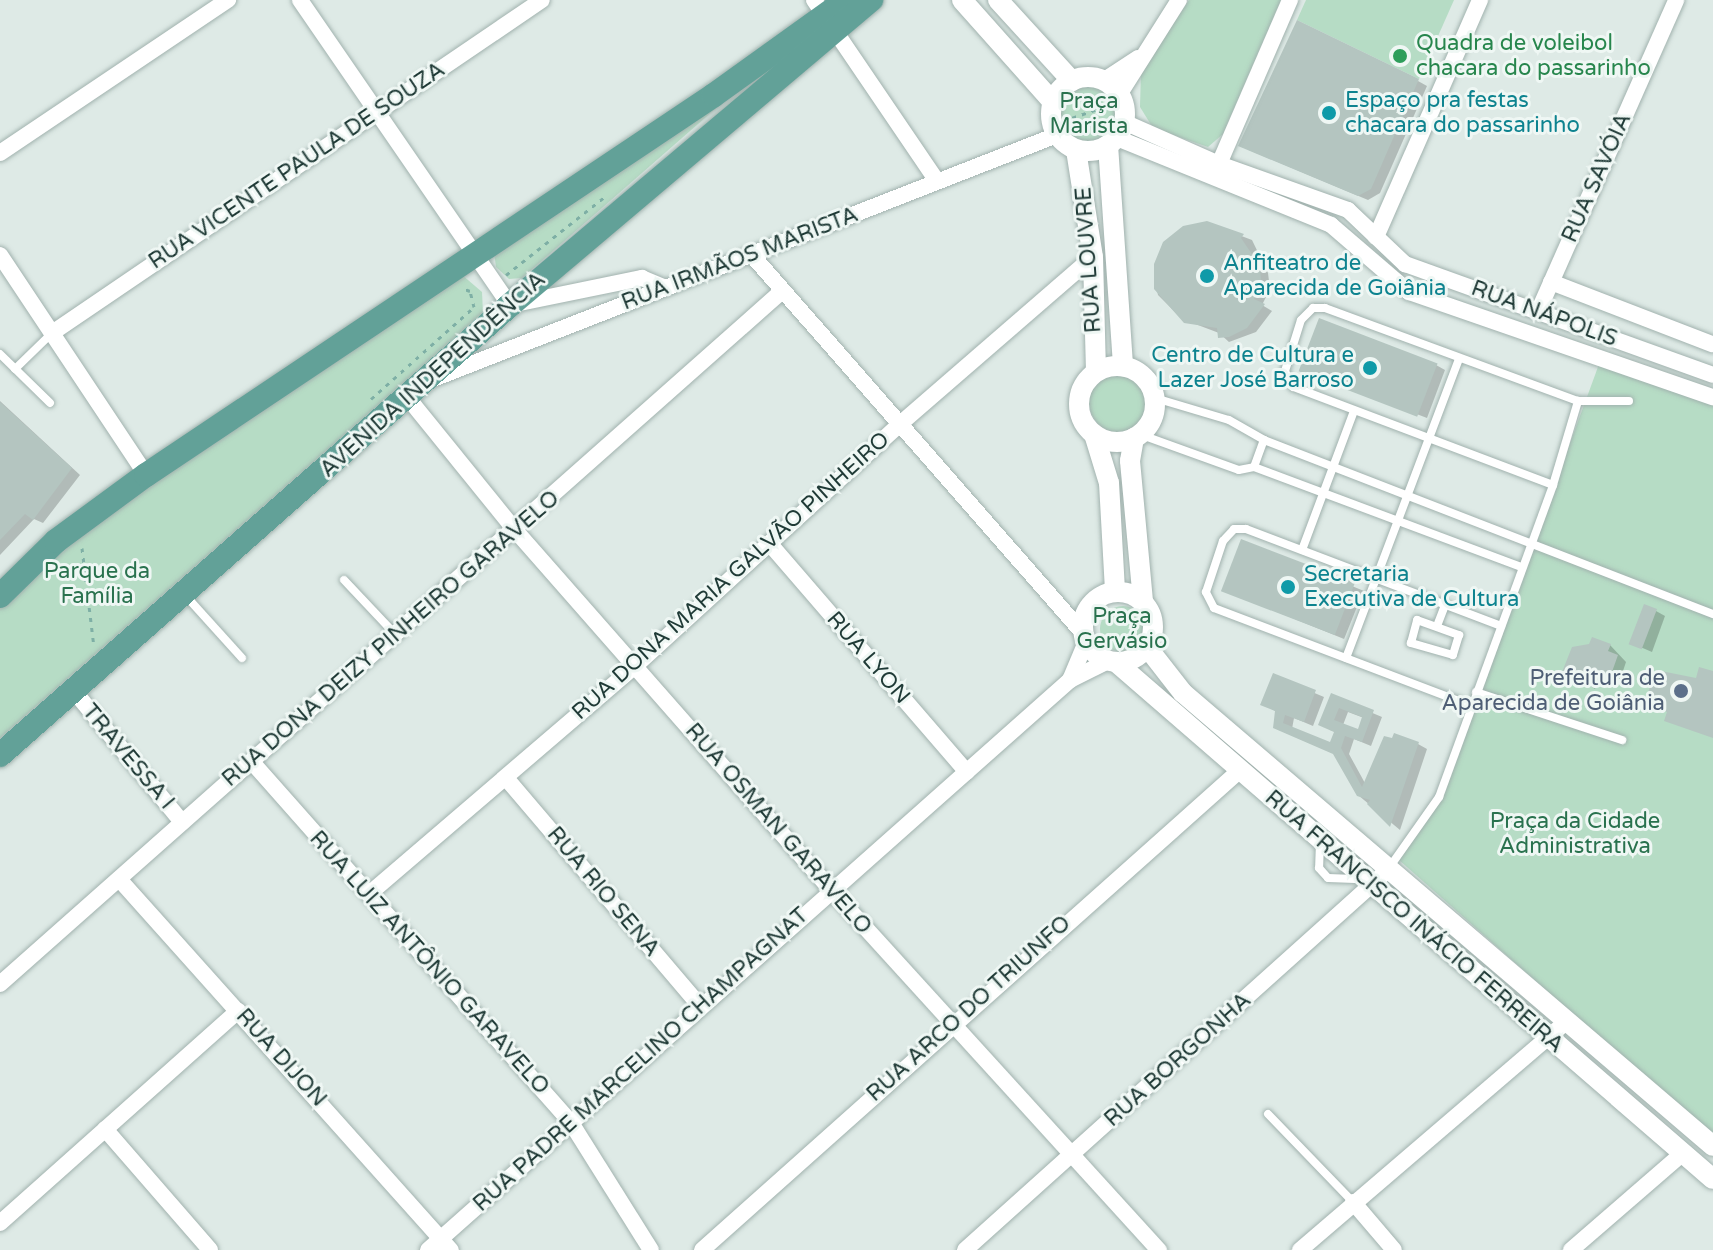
<!DOCTYPE html>
<meta charset="utf-8">
<style>
body{margin:0}
#map{position:relative;width:1713px;height:1250px;overflow:hidden;background:#deeae6;font-family:"Varela Round",sans-serif}
div>[style]{position:absolute}
.green>*{inset:0;background:#b6dcc5}
.round{border-radius:50%}
.shadow>*{inset:0;background:#0003;transform-origin:0 0}
.building>*{inset:0;background:#b4c5c0;transform-origin:0 0}
.path>*{height:3px;margin-top:-1.5px;transform-origin:0;background:repeating-linear-gradient(90deg,#7eafa5 0 4px,transparent 0 10px)}
.roads{filter:drop-shadow(0 0 2px #a1b2ae) drop-shadow(0 0 2px #a1b2ae)}
.service>*{height:8px;margin:-4px;padding:0 4px;transform-origin:4px;border-radius:4px;background:#fff}
.minor>*{height:16px;margin:-8px;padding:0 8px;transform-origin:8px;border-radius:8px;background:#fff}
.tertiary>*{height:20px;margin:-10px;padding:0 10px;transform-origin:10px;border-radius:10px;background:#fff}
.tertiary>.ring{margin:-10px;padding:0;box-sizing:content-box;background:none;border:20px solid #fff;border-radius:50%}
.primary>*{height:24px;margin:-12px;padding:0 12px;transform-origin:12px;border-radius:12px;background:#62a198}
.dots>*{width:22px;height:22px;translate:-50% -50%;box-sizing:border-box;border:4px solid #eff7f4;border-radius:50%}
span{translate:-50% -50%;white-space:nowrap;text-align:center;line-height:1.15;-webkit-text-stroke:6px #eff7f4;paint-order:stroke}
.leisure-label{font-size:22px;color:#27864d}
.left{translate:0 -50%;text-align:left}
.culture-label{font-size:22px;color:#0d838f}
.right{translate:-100% -50%;text-align:right}
.park-label{font-size:22px;color:#29724e}
.street-label{font-size:22px;color:#1f3a36}
.service-label{font-size:22px;color:#4e5e75}
</style>
<div id="map">
<div class="green">
<div style="clip-path:polygon(1189px 0,1281px 0,1223px 134px,1208px 147px,1153px 128px,1140px 107px,1141px 72px)"></div>
<div style="clip-path:polygon(1306px 0,1454px 0,1419px 79px,1297px 20px)"></div>
<div class="round" style="left:1059px;top:84px;width:60px;height:60px"></div>
<div style="clip-path:polygon(738px 89px,522px 278px,509px 279px,496px 267px,494px 252px)"></div>
<div style="clip-path:polygon(461px 274px,482px 292px,483px 313px,0 738px,0 605px,61px 546px)"></div>
<div style="clip-path:polygon(1602px 356px,1713px 397px,1713px 1138px,1399px 860px,1437px 806px)"></div>
<div class="round" style="left:1089px;top:371px;width:62px;height:62px"></div>
<div class="round" style="left:1100px;top:606px;width:46px;height:46px"></div>
</div>
<div class="shadow">
<div style="clip-path:polygon(1418px 81px,1427px 86px,1380px 193px,1368px 200px,1249px 150px)"></div>
<div style="clip-path:polygon(1207px 223px,1252px 240px,1268px 273px,1270px 289px,1262px 305px,1272px 311px,1256px 332px,1229px 342px,1219px 333px,1182px 319px,1158px 295px,1155px 281px)"></div>
<div style="clip-path:polygon(1436px 365px,1445px 370px,1427px 418px,1305px 371px)"></div>
<div style="clip-path:polygon(0 401px,80px 475px,43px 523px,34px 519px,0 555px)"></div>
<div style="left:1243px;top:542px;width:130px;height:52px;rotate:22deg"></div>
<div style="clip-path:polygon(1656px 611px,1665px 616px,1652px 652px,1631px 643px)"></div>
<div style="clip-path:polygon(1610px 645px,1626px 662px,1618px 686px,1598px 679px,1595px 689px,1565px 671px,1590px 646px)"></div>
<div style="clip-path:polygon(evenodd,1274px 676px,1324px 697px,1313px 726px,1294px 718px,1292px 729px,1331px 745px,1336px 732px,1330px 730px,1332px 696px,1382px 717px,1371px 746px,1354px 739px,1349px 754px,1366px 785px,1418px 744px,1427px 749px,1400px 830px,1358px 795px,1335px 754px,1277px 729px,1277px 712px,1263px 704px,1274px 676px,1348px 712px,1364px 718px,1359px 732px,1343px 725px,1348px 712px)"></div>
</div>
<div class="building">
<div style="clip-path:polygon(1297px 20px,1419px 79px,1371px 189px,1358px 196px,1238px 146px)"></div>
<div style="clip-path:polygon(1207px 221px,1244px 234px,1241px 238px,1260px 266px,1261px 283px,1254px 299px,1265px 304px,1247px 328px,1229px 337px,1218px 338px,1217px 328px,1184px 323px,1154px 289px,1154px 264px,1163px 242px,1183px 226px)"></div>
<div style="left:1319px;top:318px;width:127px;height:57px;rotate:21deg"></div>
<div style="clip-path:polygon(0 402px,72px 468px,33px 520px,25px 514px,0 540px)"></div>
<div style="left:1241px;top:539px;width:122px;height:56px;rotate:21deg"></div>
<div style="left:1644px;top:604px;width:14px;height:43px;rotate:21deg"></div>
<div style="clip-path:polygon(1592px 637px,1611px 644px,1608px 651px,1618px 655px,1608px 683px,1589px 676px,1585px 686px,1562px 672px,1572px 647px,1589px 644px)"></div>
<div style="clip-path:polygon(1699px 667px,1713px 671px,1713px 738px,1664px 721px,1667px 712px,1644px 704px,1656px 670px,1696px 678px)"></div>
<div style="clip-path:polygon(evenodd,1273px 673px,1316px 690px,1304px 722px,1285px 715px,1283px 723px,1330px 742px,1334px 732px,1318px 725px,1331px 693px,1374px 710px,1362px 742px,1345px 736px,1341px 748px,1362px 787px,1384px 736px,1392px 738px,1394px 733px,1419px 742px,1390px 827px,1367px 804px,1370px 800px,1357px 796px,1333px 754px,1273px 728px,1275px 711px,1260px 705px,1273px 673px,1339px 708px,1362px 717px,1358px 729px,1334px 720px,1339px 708px)"></div>
</div>
<div class="path">
<div style="left:1063px;top:121px;width:49px;rotate:-19.2deg"></div>
<div style="left:506px;top:275px;width:129px;rotate:-38.4deg"></div>
<div style="left:371px;top:399px;width:138px;rotate:-41.8deg"></div>
<div style="left:474px;top:307px;width:16px;rotate:-104deg"></div>
<div style="left:470px;top:291px;width:9px;rotate:-159deg"></div>
<div style="left:82px;top:548px;width:100px;rotate:83.1deg"></div>
</div>
<div class="roads">
<div class="service">
<div style="left:0;top:354px;width:70px;rotate:44.4deg"></div>
<div style="left:15px;top:369px;width:52px;rotate:-44.2deg"></div>
<div style="left:1155px;top:398px;width:77px;rotate:16.6deg"></div>
<div style="left:1229px;top:420px;width:40px;rotate:29.7deg"></div>
<div style="left:1264px;top:440px;width:482px;rotate:21.2deg"></div>
<div style="left:1139px;top:434px;width:106px;rotate:19.8deg"></div>
<div style="left:1239px;top:470px;width:15px;rotate:-11deg"></div>
<div style="left:1254px;top:467px;width:286px;rotate:20.5deg"></div>
<div style="left:1254px;top:467px;width:29px;rotate:-70deg"></div>
<div style="left:1553px;top:485px;width:278px;rotate:-159.3deg"></div>
<div style="left:1293px;top:387px;width:18px;rotate:-117deg"></div>
<div style="left:1285px;top:371px;width:53px;rotate:-72.6deg"></div>
<div style="left:1301px;top:320px;width:17px;rotate:-45deg"></div>
<div style="left:1313px;top:308px;width:12px"></div>
<div style="left:1325px;top:308px;width:270px;rotate:20.2deg"></div>
<div style="left:1578px;top:401px;width:51px"></div>
<div style="left:1302px;top:550px;width:148px;rotate:-69.5deg"></div>
<div style="left:344px;top:580px;width:74px;rotate:46.6deg"></div>
<div style="left:185px;top:595px;width:85px;rotate:47.9deg"></div>
<div style="left:1417px;top:620px;width:45px;rotate:19.7deg"></div>
<div style="left:1459px;top:635px;width:21px;rotate:107deg"></div>
<div style="left:1453px;top:655px;width:44px;rotate:-164.1deg"></div>
<div style="left:1411px;top:643px;width:24px;rotate:-75deg"></div>
<div style="left:1437px;top:626px;width:22px;rotate:-69deg"></div>
<div style="left:1346px;top:658px;width:320px;rotate:-69.3deg"></div>
<div style="left:1476px;top:692px;width:154px;rotate:18.2deg"></div>
<div style="left:1472px;top:706px;width:276px;rotate:-159.2deg"></div>
<div style="left:1214px;top:608px;width:18px;rotate:-117deg"></div>
<div style="left:1206px;top:592px;width:54px;rotate:-71.6deg"></div>
<div style="left:1223px;top:541px;width:16px;rotate:-47deg"></div>
<div style="left:1234px;top:529px;width:12px"></div>
<div style="left:1246px;top:529px;width:273px;rotate:20.8deg"></div>
<div style="left:1320px;top:842px;width:26px;rotate:92deg"></div>
<div style="left:1319px;top:868px;width:13px;rotate:48deg"></div>
<div style="left:1328px;top:878px;width:34px;rotate:2deg"></div>
<div style="left:1389px;top:868px;width:87px;rotate:-54.8deg"></div>
<div style="left:1439px;top:797px;width:332px;rotate:-69.9deg"></div>
<div style="left:1553px;top:485px;width:88px;rotate:-73.4deg"></div>
<div style="left:1268px;top:1114px;width:122px;rotate:46deg"></div>
</div>
<div class="minor">
<div style="left:300px;top:0;width:370px;rotate:55.5deg"></div>
<div style="left:510px;top:305px;width:135px;rotate:-11.6deg"></div>
<div style="left:642px;top:278px;width:26px;rotate:23deg"></div>
<div style="left:814px;top:0;width:219px;rotate:55.8deg"></div>
<div style="left:1103px;top:81px;width:42px;rotate:-33.3deg"></div>
<div style="left:1119px;top:95px;width:112px;rotate:-57.7deg"></div>
<div style="left:1124px;top:122px;width:104px;rotate:23.9deg"></div>
<div style="left:1219px;top:164px;width:137px;rotate:19.6deg"></div>
<div style="left:1348px;top:210px;width:79px;rotate:43.5deg"></div>
<div style="left:1405px;top:264px;width:327px;rotate:19.8deg"></div>
<div style="left:1117px;top:138px;width:231px;rotate:22.1deg"></div>
<div style="left:1331px;top:225px;width:103px;rotate:40.7deg"></div>
<div style="left:1409px;top:292px;width:322px;rotate:19.1deg"></div>
<div style="left:0;top:153px;width:275px;rotate:-33.9deg"></div>
<div style="left:1219px;top:164px;width:179px;rotate:-66.6deg"></div>
<div style="left:1376px;top:237px;width:259px;rotate:-66.3deg"></div>
<div style="left:751px;top:254px;width:504px;rotate:48.78deg"></div>
<div style="left:0;top:255px;width:264px;rotate:56.4deg"></div>
<div style="left:1551px;top:282px;width:173px;rotate:21.1deg"></div>
<div style="left:1538px;top:312px;width:341px;rotate:-66.1deg"></div>
<div style="left:52px;top:333px;width:592px;rotate:-34.2deg"></div>
<div style="left:433px;top:379px;width:670px;rotate:-21.36deg"></div>
<div style="left:408px;top:398px;width:170px;rotate:51deg"></div>
<div style="left:515px;top:530px;width:480px;rotate:48.7deg"></div>
<div style="left:832px;top:891px;width:486px;rotate:47.7deg"></div>
<div style="left:770px;top:544px;width:301px;rotate:49.2deg"></div>
<div style="left:1070px;top:680px;width:41px;rotate:-67.2deg"></div>
<div style="left:74px;top:691px;width:170px;rotate:50.5deg"></div>
<div style="left:252px;top:762px;width:480px;rotate:48.5deg"></div>
<div style="left:570px;top:1121px;width:152px;rotate:57.9deg"></div>
<div style="left:506px;top:778px;width:301px;rotate:49.6deg"></div>
<div style="left:119px;top:879px;width:498px;rotate:48.2deg"></div>
<div style="left:369px;top:894px;width:350px;rotate:-40.6deg"></div>
<div style="left:635px;top:666px;width:359px;rotate:-42.4deg"></div>
<div style="left:900px;top:424px;width:255px;rotate:-40.9deg"></div>
<div style="left:0;top:984px;width:1043px;rotate:-41.54deg"></div>
<div style="left:105px;top:1129px;width:160px;rotate:49deg"></div>
<div style="left:1353px;top:1202px;width:63px;rotate:49.5deg"></div>
<div style="left:0;top:1223px;width:319px;rotate:-41.7deg"></div>
<div style="left:428px;top:1250px;width:859px;rotate:-41.6deg"></div>
<div style="left:1070px;top:680px;width:40px;rotate:-26.6deg"></div>
<div style="left:702px;top:1250px;width:720px;rotate:-41.73deg"></div>
<div style="left:965px;top:1250px;width:570px;rotate:-41.94deg"></div>
<div style="left:1300px;top:1250px;width:350px;rotate:-40.6deg"></div>
<div style="left:1571px;top:1250px;width:148px;rotate:-40.9deg"></div>
</div>
<div class="tertiary">
<div style="left:962px;top:0;width:137px;rotate:48.3deg"></div>
<div style="left:998px;top:0;width:110px;rotate:47.6deg"></div>
<div class="ring" style="left:1051px;top:77px;width:54px;height:54px"></div>
<div style="left:1108px;top:145px;width:222px;rotate:86.1deg"></div>
<div style="left:1076px;top:150px;width:108px;rotate:81deg"></div>
<div style="left:1093px;top:257px;width:115px;rotate:88.5deg"></div>
<div class="ring" style="left:1079px;top:366px;width:56px;height:56px"></div>
<div style="left:1094px;top:434px;width:51px;rotate:73deg"></div>
<div style="left:1109px;top:483px;width:109px;rotate:86.8deg"></div>
<div style="left:1134px;top:438px;width:23px;rotate:100deg"></div>
<div style="left:1130px;top:461px;width:142px;rotate:84.7deg"></div>
<div class="ring" style="left:1083px;top:592px;width:50px;height:50px"></div>
<div style="left:1147px;top:647px;width:58px;rotate:52deg"></div>
<div style="left:1183px;top:693px;width:697px;rotate:40.52deg"></div>
<div style="left:1117px;top:663px;width:788px;rotate:40.89deg"></div>
</div>
<div class="primary">
<div style="left:0;top:596px;width:78px;rotate:-44.5deg"></div>
<div style="left:56px;top:541px;width:112px;rotate:-36.3deg"></div>
<div style="left:146px;top:475px;width:683px;rotate:-33.78deg"></div>
<div style="left:714px;top:95px;width:163px;rotate:-35.7deg"></div>
<div style="left:0;top:755px;width:680px;rotate:-41.42deg"></div>
<div style="left:510px;top:305px;width:473px;rotate:-40.2deg"></div>
</div>
</div>
<div class="dots">
<div style="left:1400px;top:56px;background:#2e9e5b"></div>
<div style="left:1329px;top:113px;background:#0f9aa8"></div>
<div style="left:1207px;top:276px;background:#0f9aa8"></div>
<div style="left:1370px;top:368px;background:#0f9aa8"></div>
<div style="left:1288px;top:587px;background:#0f9aa8"></div>
<div style="left:1681px;top:691px;background:#5c6f8a"></div>
</div>
<div class="leisure-label">
<span class="left" style="left:1416px;top:56px">Quadra de voleibol<br>chacara do passarinho</span>
</div>
<div class="culture-label">
<span class="left" style="left:1345px;top:113px">Espaço pra festas<br>chacara do passarinho</span>
<span class="left" style="left:1223px;top:276px">Anfiteatro de<br>Aparecida de Goiânia</span>
<span class="right" style="left:1354px;top:368px">Centro de Cultura e<br>Lazer José Barroso</span>
<span class="left" style="left:1304px;top:587px">Secretaria<br>Executiva de Cultura</span>
</div>
<div class="park-label">
<span style="left:1089px;top:114px">Praça<br>Marista</span>
<span style="left:97px;top:584px">Parque da<br>Família</span>
<span style="left:1122px;top:629px">Praça<br>Gervásio</span>
<span style="left:1575px;top:834px">Praça da Cidade<br>Administrativa</span>
</div>
<div class="street-label">
<span style="left:297px;top:166px;rotate:-34deg">RUA VICENTE PAULA DE SOUZA</span>
<span style="left:1597px;top:178px;rotate:-66deg">RUA SAVÓIA</span>
<span style="left:740px;top:259px;rotate:-21deg">RUA IRMÃOS MARISTA</span>
<span style="left:1089px;top:260px;rotate:-94deg">RUA LOUVRE</span>
<span style="left:1544px;top:314px;rotate:20deg">RUA NÁPOLIS</span>
<span style="left:433px;top:375px;rotate:-42deg">AVENIDA INDEPENDÊNCIA</span>
<span style="left:731px;top:576px;rotate:-42deg">RUA DONA MARIA GALVÃO PINHEIRO</span>
<span style="left:391px;top:639px;rotate:-41deg">RUA DONA DEIZY PINHEIRO GARAVELO</span>
<span style="left:868px;top:658px;rotate:49deg">RUA LYON</span>
<span style="left:128px;top:757px;rotate:50deg">TRAVESSA I</span>
<span style="left:778px;top:829px;rotate:49deg">RUA OSMAN GARAVELO</span>
<span style="left:603px;top:892px;rotate:50deg">RUA RIO SENA</span>
<span style="left:1414px;top:922px;rotate:41deg">RUA FRANCISCO INÁCIO FERREIRA</span>
<span style="left:429px;top:963px;rotate:48deg">RUA LUIZ ANTÔNIO GARAVELO</span>
<span style="left:969px;top:1009px;rotate:-42deg">RUA ARCO DO TRIUNFO</span>
<span style="left:281px;top:1058px;rotate:48deg">RUA DIJON</span>
<span style="left:641px;top:1060px;rotate:-42deg">RUA PADRE MARCELINO CHAMPAGNAT</span>
<span style="left:1178px;top:1060px;rotate:-42deg">RUA BORGONHA</span>
</div>
<div class="service-label">
<span class="right" style="left:1665px;top:691px">Prefeitura de<br>Aparecida de Goiânia</span>
</div>
</div>
